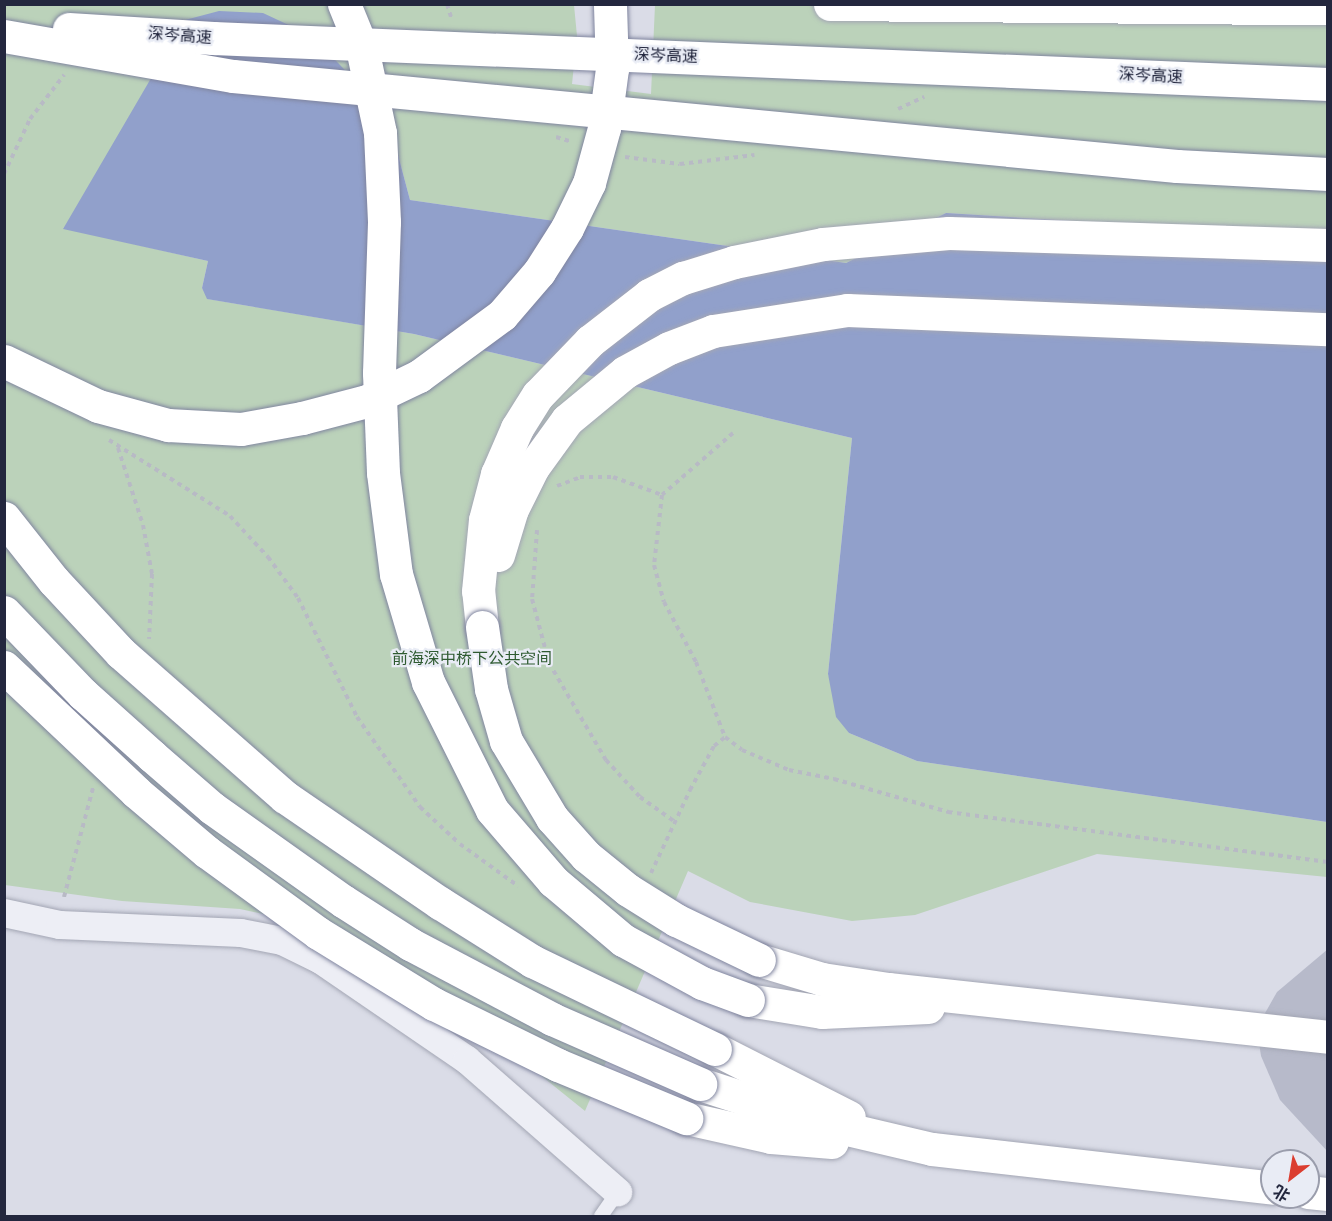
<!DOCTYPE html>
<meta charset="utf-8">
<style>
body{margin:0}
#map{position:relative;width:1332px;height:1221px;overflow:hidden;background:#dadce7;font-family:Poppins,"Noto Sans SC",sans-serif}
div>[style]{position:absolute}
.green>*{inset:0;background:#bbd2ba}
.water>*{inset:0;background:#91a0cb}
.building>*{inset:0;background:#b7baca}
.path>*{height:4px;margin-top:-2px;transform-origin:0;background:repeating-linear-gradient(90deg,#b8bac5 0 4.5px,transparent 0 9px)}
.roads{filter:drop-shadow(0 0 2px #a3a6b4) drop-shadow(0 0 2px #a3a6b4)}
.service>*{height:14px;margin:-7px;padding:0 7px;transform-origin:7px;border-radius:7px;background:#edeef5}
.minor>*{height:28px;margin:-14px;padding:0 14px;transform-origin:14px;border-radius:14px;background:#edeef5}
.motorway>*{height:33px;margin:-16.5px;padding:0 16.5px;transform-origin:16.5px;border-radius:16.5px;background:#fff}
.bridges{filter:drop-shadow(0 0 2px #80859f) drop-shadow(0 0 2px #80859f)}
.motorway-bridge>*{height:33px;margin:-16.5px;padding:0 16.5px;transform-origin:16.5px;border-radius:16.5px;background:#fff}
span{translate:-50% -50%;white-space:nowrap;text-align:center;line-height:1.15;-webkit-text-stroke:4.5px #e9ecf5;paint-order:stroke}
.street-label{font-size:16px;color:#23273e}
.park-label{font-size:16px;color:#2f5b31}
.frame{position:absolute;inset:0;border:6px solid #23273e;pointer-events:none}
.north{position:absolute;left:1260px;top:1149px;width:60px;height:60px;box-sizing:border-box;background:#e9ecf5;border:2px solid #9a9dac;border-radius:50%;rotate:211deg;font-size:16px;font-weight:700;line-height:24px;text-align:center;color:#23273e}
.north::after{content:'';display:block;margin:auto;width:21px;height:27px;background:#db3d30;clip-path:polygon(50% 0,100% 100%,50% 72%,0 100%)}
</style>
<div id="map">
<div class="green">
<div style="clip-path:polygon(5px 5px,574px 5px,577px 36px,572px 84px,651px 94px,655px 5px,1327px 5px,1327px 237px,946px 213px,846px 263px,410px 200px,397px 151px,63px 228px,208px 261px,202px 288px,208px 299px,414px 334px,852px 438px,828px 674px,849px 733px,917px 761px,1327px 822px,1327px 877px,1097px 854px,915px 915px,852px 921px,750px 902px,688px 871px,585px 1111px,451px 1003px,339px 931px,240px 909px,122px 901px,5px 885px)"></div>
</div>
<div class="water">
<div style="clip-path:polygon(219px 11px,263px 13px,312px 36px,368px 94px,397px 151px,410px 200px,846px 263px,946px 213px,1327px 237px,1327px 822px,917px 761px,849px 733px,836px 717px,828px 674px,852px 438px,414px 334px,207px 299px,202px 288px,208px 261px,63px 229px,185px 20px)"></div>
</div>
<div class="building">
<div style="clip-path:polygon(1328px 949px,1328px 1152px,1280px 1100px,1261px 1056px,1258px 1036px,1260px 1022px,1277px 992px)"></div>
</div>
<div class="path">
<div style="left:447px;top:4px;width:17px;rotate:73deg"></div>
<div style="left:898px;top:109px;width:29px;rotate:-25deg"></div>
<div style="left:556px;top:137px;width:17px;rotate:17deg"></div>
<div style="left:625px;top:157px;width:55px;rotate:7.3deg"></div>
<div style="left:680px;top:164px;width:75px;rotate:-6.9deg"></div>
<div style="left:4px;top:174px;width:61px;rotate:-64.7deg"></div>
<div style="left:30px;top:119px;width:56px;rotate:-52.3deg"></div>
<div style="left:733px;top:433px;width:94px;rotate:138.9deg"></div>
<div style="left:662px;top:495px;width:70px;rotate:96.5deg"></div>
<div style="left:654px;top:565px;width:38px;rotate:75deg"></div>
<div style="left:664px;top:602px;width:68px;rotate:61.9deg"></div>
<div style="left:696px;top:662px;width:80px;rotate:68.9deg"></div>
<div style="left:725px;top:737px;width:21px;rotate:37deg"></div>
<div style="left:742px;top:750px;width:51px;rotate:23.1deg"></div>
<div style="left:789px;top:770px;width:46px;rotate:11.3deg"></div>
<div style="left:834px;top:779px;width:119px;rotate:16.1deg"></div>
<div style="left:948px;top:812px;width:383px;rotate:7.5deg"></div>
<div style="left:109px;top:440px;width:143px;rotate:32.1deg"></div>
<div style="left:230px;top:516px;width:56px;rotate:47.2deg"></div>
<div style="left:268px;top:557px;width:51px;rotate:53.8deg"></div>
<div style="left:298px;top:598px;width:133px;rotate:63.6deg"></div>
<div style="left:357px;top:717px;width:110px;rotate:55deg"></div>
<div style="left:420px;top:807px;width:54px;rotate:42.8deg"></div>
<div style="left:460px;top:844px;width:72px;rotate:35.9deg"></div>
<div style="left:118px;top:448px;width:81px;rotate:72deg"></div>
<div style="left:143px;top:525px;width:50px;rotate:79.6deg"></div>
<div style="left:152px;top:574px;width:65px;rotate:92.6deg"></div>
<div style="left:557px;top:486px;width:25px;rotate:-21deg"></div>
<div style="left:580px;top:477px;width:33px"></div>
<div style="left:613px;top:477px;width:52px;rotate:20.2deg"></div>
<div style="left:537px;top:530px;width:69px;rotate:94.1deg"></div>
<div style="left:532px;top:599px;width:66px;rotate:75.1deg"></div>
<div style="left:549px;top:663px;width:113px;rotate:59.6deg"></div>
<div style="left:606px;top:760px;width:50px;rotate:47.4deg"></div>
<div style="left:640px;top:797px;width:43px;rotate:35.5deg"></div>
<div style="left:651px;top:873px;width:92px;rotate:-64.8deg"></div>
<div style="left:690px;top:790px;width:50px;rotate:-61.4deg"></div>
<div style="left:714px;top:746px;width:14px;rotate:-39deg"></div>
<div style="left:64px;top:897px;width:113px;rotate:-75.1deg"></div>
</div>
<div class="roads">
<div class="service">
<div style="left:601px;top:1216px;width:29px;rotate:-55deg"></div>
</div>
<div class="minor">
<div style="left:4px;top:913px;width:57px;rotate:12.1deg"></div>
<div style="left:60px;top:925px;width:181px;rotate:2.5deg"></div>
<div style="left:241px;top:933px;width:42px;rotate:11deg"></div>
<div style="left:282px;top:941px;width:43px;rotate:26deg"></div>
<div style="left:321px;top:960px;width:177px;rotate:34.4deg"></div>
<div style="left:467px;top:1060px;width:201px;rotate:41.2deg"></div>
</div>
<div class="motorway">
<div style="left:830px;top:4px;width:498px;rotate:0.5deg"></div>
<div style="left:498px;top:555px;width:48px;rotate:-73.1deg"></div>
<div style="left:512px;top:509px;width:47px;rotate:-63.4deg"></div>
<div style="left:533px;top:467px;width:58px;rotate:-54.1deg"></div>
<div style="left:567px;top:420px;width:75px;rotate:-39.6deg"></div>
<div style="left:625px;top:372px;width:50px;rotate:-28.6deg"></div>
<div style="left:669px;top:348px;width:47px;rotate:-21.1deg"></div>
<div style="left:713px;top:331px;width:136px;rotate:-8.9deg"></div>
<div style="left:847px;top:310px;width:481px;rotate:2.3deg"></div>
<div style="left:482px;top:627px;width:36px;rotate:-96deg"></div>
<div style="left:478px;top:591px;width:71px;rotate:-84.4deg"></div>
<div style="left:485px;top:520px;width:48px;rotate:-75.4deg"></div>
<div style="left:497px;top:474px;width:50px;rotate:-66.5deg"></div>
<div style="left:517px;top:428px;width:39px;rotate:-58deg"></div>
<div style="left:538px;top:395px;width:75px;rotate:-46.1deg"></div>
<div style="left:590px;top:341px;width:75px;rotate:-37.9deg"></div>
<div style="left:649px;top:295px;width:38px;rotate:-27deg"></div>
<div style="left:683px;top:278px;width:53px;rotate:-17.4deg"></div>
<div style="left:734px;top:262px;width:91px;rotate:-11.4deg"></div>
<div style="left:823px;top:244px;width:126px;rotate:-5deg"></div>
<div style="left:949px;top:233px;width:379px;rotate:1.8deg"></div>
<div style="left:759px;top:960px;width:66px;rotate:16.8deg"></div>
<div style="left:822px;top:979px;width:67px;rotate:8.6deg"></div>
<div style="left:888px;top:989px;width:443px;rotate:6.2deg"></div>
<div style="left:748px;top:1000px;width:75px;rotate:9.2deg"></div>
<div style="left:822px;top:1012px;width:106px;rotate:-2.7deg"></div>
<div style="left:715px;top:1049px;width:150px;rotate:26.9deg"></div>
<div style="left:700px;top:1084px;width:123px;rotate:18deg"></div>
<div style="left:817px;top:1122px;width:118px;rotate:13.2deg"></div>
<div style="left:932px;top:1149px;width:342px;rotate:6.5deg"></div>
<div style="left:686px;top:1118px;width:87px;rotate:12.6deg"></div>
<div style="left:771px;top:1137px;width:61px;rotate:4.7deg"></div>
<div style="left:1308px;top:1192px;width:20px;rotate:6deg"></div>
</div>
</div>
<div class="bridges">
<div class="motorway-bridge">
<div style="left:344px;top:4px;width:48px;rotate:67.8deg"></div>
<div style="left:362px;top:48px;width:87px;rotate:78deg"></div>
<div style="left:380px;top:133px;width:89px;rotate:87.4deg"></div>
<div style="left:384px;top:222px;width:151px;rotate:91.9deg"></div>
<div style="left:379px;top:373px;width:100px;rotate:87.7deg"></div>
<div style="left:383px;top:473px;width:102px;rotate:82.7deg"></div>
<div style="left:396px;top:574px;width:113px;rotate:73.5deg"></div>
<div style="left:428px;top:682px;width:143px;rotate:63.4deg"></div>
<div style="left:492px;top:810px;width:94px;rotate:49.3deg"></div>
<div style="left:553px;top:881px;width:92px;rotate:40.1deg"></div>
<div style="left:623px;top:940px;width:90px;rotate:28.6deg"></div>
<div style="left:702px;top:983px;width:49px;rotate:20.3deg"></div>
<div style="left:69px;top:29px;width:144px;rotate:3.6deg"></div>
<div style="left:213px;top:38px;width:1116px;rotate:2.36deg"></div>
<div style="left:4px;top:36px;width:232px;rotate:9.9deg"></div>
<div style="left:233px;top:76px;width:948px;rotate:5.45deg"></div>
<div style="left:1177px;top:166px;width:151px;rotate:3deg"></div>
<div style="left:4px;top:361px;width:104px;rotate:25.6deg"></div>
<div style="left:98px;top:406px;width:73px;rotate:15.2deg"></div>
<div style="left:168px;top:425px;width:73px;rotate:3.1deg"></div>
<div style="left:241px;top:429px;width:62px;rotate:-10.2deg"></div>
<div style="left:302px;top:418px;width:67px;rotate:-14.7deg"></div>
<div style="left:367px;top:401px;width:58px;rotate:-25.7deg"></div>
<div style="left:419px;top:376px;width:103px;rotate:-36.3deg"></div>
<div style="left:502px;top:315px;width:57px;rotate:-49.3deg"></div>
<div style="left:539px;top:272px;width:52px;rotate:-57.5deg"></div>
<div style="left:567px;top:228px;width:50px;rotate:-63.9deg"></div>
<div style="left:589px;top:183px;width:57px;rotate:-74.7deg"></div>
<div style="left:604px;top:128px;width:60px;rotate:-82.3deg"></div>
<div style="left:612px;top:69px;width:65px;rotate:-91.8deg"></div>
<div style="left:4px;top:518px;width:80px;rotate:51.6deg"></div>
<div style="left:54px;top:581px;width:98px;rotate:47.1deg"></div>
<div style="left:121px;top:653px;width:218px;rotate:41.3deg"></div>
<div style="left:285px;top:797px;width:188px;rotate:34.4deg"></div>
<div style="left:440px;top:903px;width:109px;rotate:32.2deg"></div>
<div style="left:532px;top:961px;width:203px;rotate:25.7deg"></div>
<div style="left:4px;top:612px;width:114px;rotate:46.1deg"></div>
<div style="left:83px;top:694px;width:93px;rotate:41.9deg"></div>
<div style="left:152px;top:756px;width:79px;rotate:40.9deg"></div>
<div style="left:212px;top:808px;width:161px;rotate:35.4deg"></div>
<div style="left:343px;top:901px;width:80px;rotate:32.7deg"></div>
<div style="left:410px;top:944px;width:161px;rotate:27.8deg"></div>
<div style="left:552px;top:1019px;width:162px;rotate:23.7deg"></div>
<div style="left:482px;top:627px;width:63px;rotate:81.7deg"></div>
<div style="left:491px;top:689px;width:54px;rotate:73.9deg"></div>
<div style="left:506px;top:741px;width:90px;rotate:59.1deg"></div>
<div style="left:552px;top:818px;width:51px;rotate:48.2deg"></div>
<div style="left:586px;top:856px;width:54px;rotate:39deg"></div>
<div style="left:628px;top:890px;width:57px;rotate:32deg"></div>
<div style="left:676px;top:920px;width:92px;rotate:25.7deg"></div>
<div style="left:4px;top:667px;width:182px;rotate:43.4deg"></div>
<div style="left:136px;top:792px;width:93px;rotate:40.2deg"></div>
<div style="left:207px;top:852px;width:137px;rotate:36.1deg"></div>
<div style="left:318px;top:933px;width:136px;rotate:31.5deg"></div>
<div style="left:434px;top:1004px;width:138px;rotate:26.2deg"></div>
<div style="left:558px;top:1065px;width:139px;rotate:22.5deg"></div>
</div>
</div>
<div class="street-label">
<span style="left:180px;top:36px;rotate:4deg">深岑高速</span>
<span style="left:666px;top:56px;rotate:2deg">深岑高速</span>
<span style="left:1151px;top:76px;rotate:3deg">深岑高速</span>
</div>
<div class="park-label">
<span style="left:472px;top:659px">前海深中桥下公共空间</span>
</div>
<div class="frame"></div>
<div class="north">北</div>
</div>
